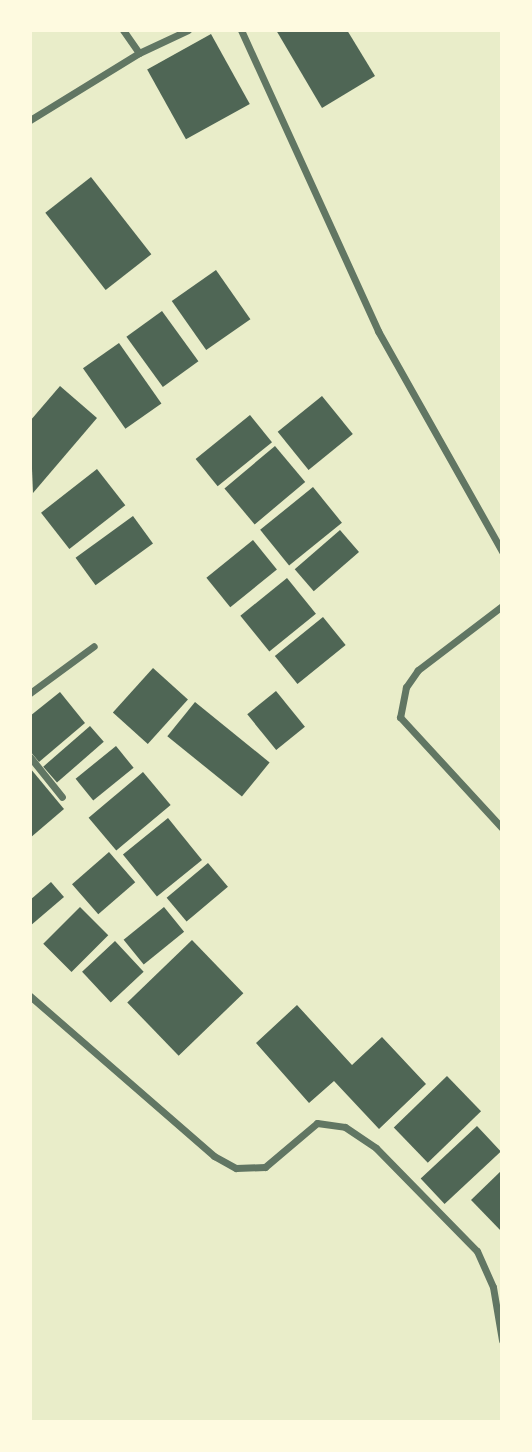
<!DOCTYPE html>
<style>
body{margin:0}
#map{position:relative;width:532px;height:1452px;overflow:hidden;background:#e9edc9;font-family:"Alegreya Sans",sans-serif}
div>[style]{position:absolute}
.building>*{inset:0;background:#4f6655;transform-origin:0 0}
.minor>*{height:7px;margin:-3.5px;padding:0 3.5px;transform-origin:3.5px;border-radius:3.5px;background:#617663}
span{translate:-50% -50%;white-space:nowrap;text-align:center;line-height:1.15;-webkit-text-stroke:5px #fefae0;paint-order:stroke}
.frame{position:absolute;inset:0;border:32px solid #fefae0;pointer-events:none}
</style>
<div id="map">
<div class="building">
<div style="clip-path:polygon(276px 30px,347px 30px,375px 76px,322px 108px)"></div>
<div style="left:211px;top:34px;width:80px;height:73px;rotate:61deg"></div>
<div style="left:91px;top:177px;width:98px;height:58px;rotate:52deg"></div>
<div style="left:216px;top:270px;width:60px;height:54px;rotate:55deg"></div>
<div style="left:162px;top:311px;width:62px;height:44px;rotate:54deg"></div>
<div style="left:119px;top:343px;width:74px;height:44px;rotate:55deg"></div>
<div style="clip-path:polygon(60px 386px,97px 418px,33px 493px,30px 421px)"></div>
<div style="left:322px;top:396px;width:49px;height:57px;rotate:51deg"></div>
<div style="left:250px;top:415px;width:35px;height:70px;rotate:51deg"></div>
<div style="left:275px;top:446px;width:47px;height:66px;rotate:50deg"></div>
<div style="left:97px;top:469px;width:46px;height:71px;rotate:52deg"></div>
<div style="left:313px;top:487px;width:46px;height:68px;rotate:51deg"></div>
<div style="left:133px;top:516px;width:34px;height:71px;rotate:54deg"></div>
<div style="left:340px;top:530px;width:29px;height:60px;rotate:49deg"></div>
<div style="left:253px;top:540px;width:38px;height:60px;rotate:51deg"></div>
<div style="left:287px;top:578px;width:46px;height:60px;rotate:51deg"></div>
<div style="left:323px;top:617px;width:36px;height:62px;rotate:51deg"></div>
<div style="left:153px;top:668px;width:47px;height:60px;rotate:42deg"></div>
<div style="left:276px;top:691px;width:46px;height:37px;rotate:51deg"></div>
<div style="clip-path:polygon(60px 692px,85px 723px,39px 762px,30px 751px,30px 716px)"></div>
<div style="left:195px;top:702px;width:96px;height:44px;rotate:39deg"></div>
<div style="left:90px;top:726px;width:21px;height:62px;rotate:49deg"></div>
<div style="left:116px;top:746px;width:28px;height:52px;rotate:51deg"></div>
<div style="clip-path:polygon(30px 768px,64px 809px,30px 838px)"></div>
<div style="left:143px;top:772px;width:43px;height:71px;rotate:50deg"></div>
<div style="left:168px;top:818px;width:54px;height:58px;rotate:51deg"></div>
<div style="left:109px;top:852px;width:40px;height:49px;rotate:49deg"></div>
<div style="left:208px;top:863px;width:31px;height:54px;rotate:50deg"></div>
<div style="clip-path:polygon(51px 882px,64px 897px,30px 926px,30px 900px)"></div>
<div style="left:80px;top:907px;width:40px;height:52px;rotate:45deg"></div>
<div style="left:164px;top:907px;width:32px;height:52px;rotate:51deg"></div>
<div style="left:192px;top:940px;width:74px;height:90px;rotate:46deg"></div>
<div style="left:115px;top:941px;width:42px;height:45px;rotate:47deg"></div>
<div style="clip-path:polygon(297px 1005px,352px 1065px,382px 1037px,426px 1084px,379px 1129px,334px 1081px,309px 1103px,256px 1043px)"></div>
<div style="left:447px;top:1076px;width:49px;height:74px;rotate:46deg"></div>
<div style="left:477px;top:1126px;width:35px;height:77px;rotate:47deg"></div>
<div style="clip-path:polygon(502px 1170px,502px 1232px,471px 1200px)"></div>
</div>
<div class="minor">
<div style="left:123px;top:30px;width:28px;rotate:55deg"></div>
<div style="left:139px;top:53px;width:54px;rotate:-25.1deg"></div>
<div style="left:241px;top:30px;width:331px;rotate:65.5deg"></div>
<div style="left:378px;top:331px;width:253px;rotate:60.6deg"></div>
<div style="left:30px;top:120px;width:128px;rotate:-31.6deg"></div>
<div style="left:502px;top:606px;width:106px;rotate:142.7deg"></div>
<div style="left:418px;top:670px;width:21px;rotate:125deg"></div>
<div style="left:406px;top:687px;width:31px;rotate:101deg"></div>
<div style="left:400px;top:717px;width:151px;rotate:47.4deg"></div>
<div style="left:30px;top:693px;width:79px;rotate:-36.3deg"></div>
<div style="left:30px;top:757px;width:51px;rotate:51.3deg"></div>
<div style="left:30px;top:996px;width:244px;rotate:41deg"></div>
<div style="left:214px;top:1156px;width:25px;rotate:29deg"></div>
<div style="left:236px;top:1168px;width:29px;rotate:-2deg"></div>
<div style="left:265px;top:1167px;width:68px;rotate:-40.2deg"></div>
<div style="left:317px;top:1123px;width:28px;rotate:8deg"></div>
<div style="left:345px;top:1127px;width:37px;rotate:34deg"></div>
<div style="left:376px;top:1148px;width:144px;rotate:45.6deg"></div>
<div style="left:477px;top:1251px;width:39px;rotate:66deg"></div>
<div style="left:493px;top:1287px;width:54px;rotate:80.4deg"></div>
</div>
<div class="frame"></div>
</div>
